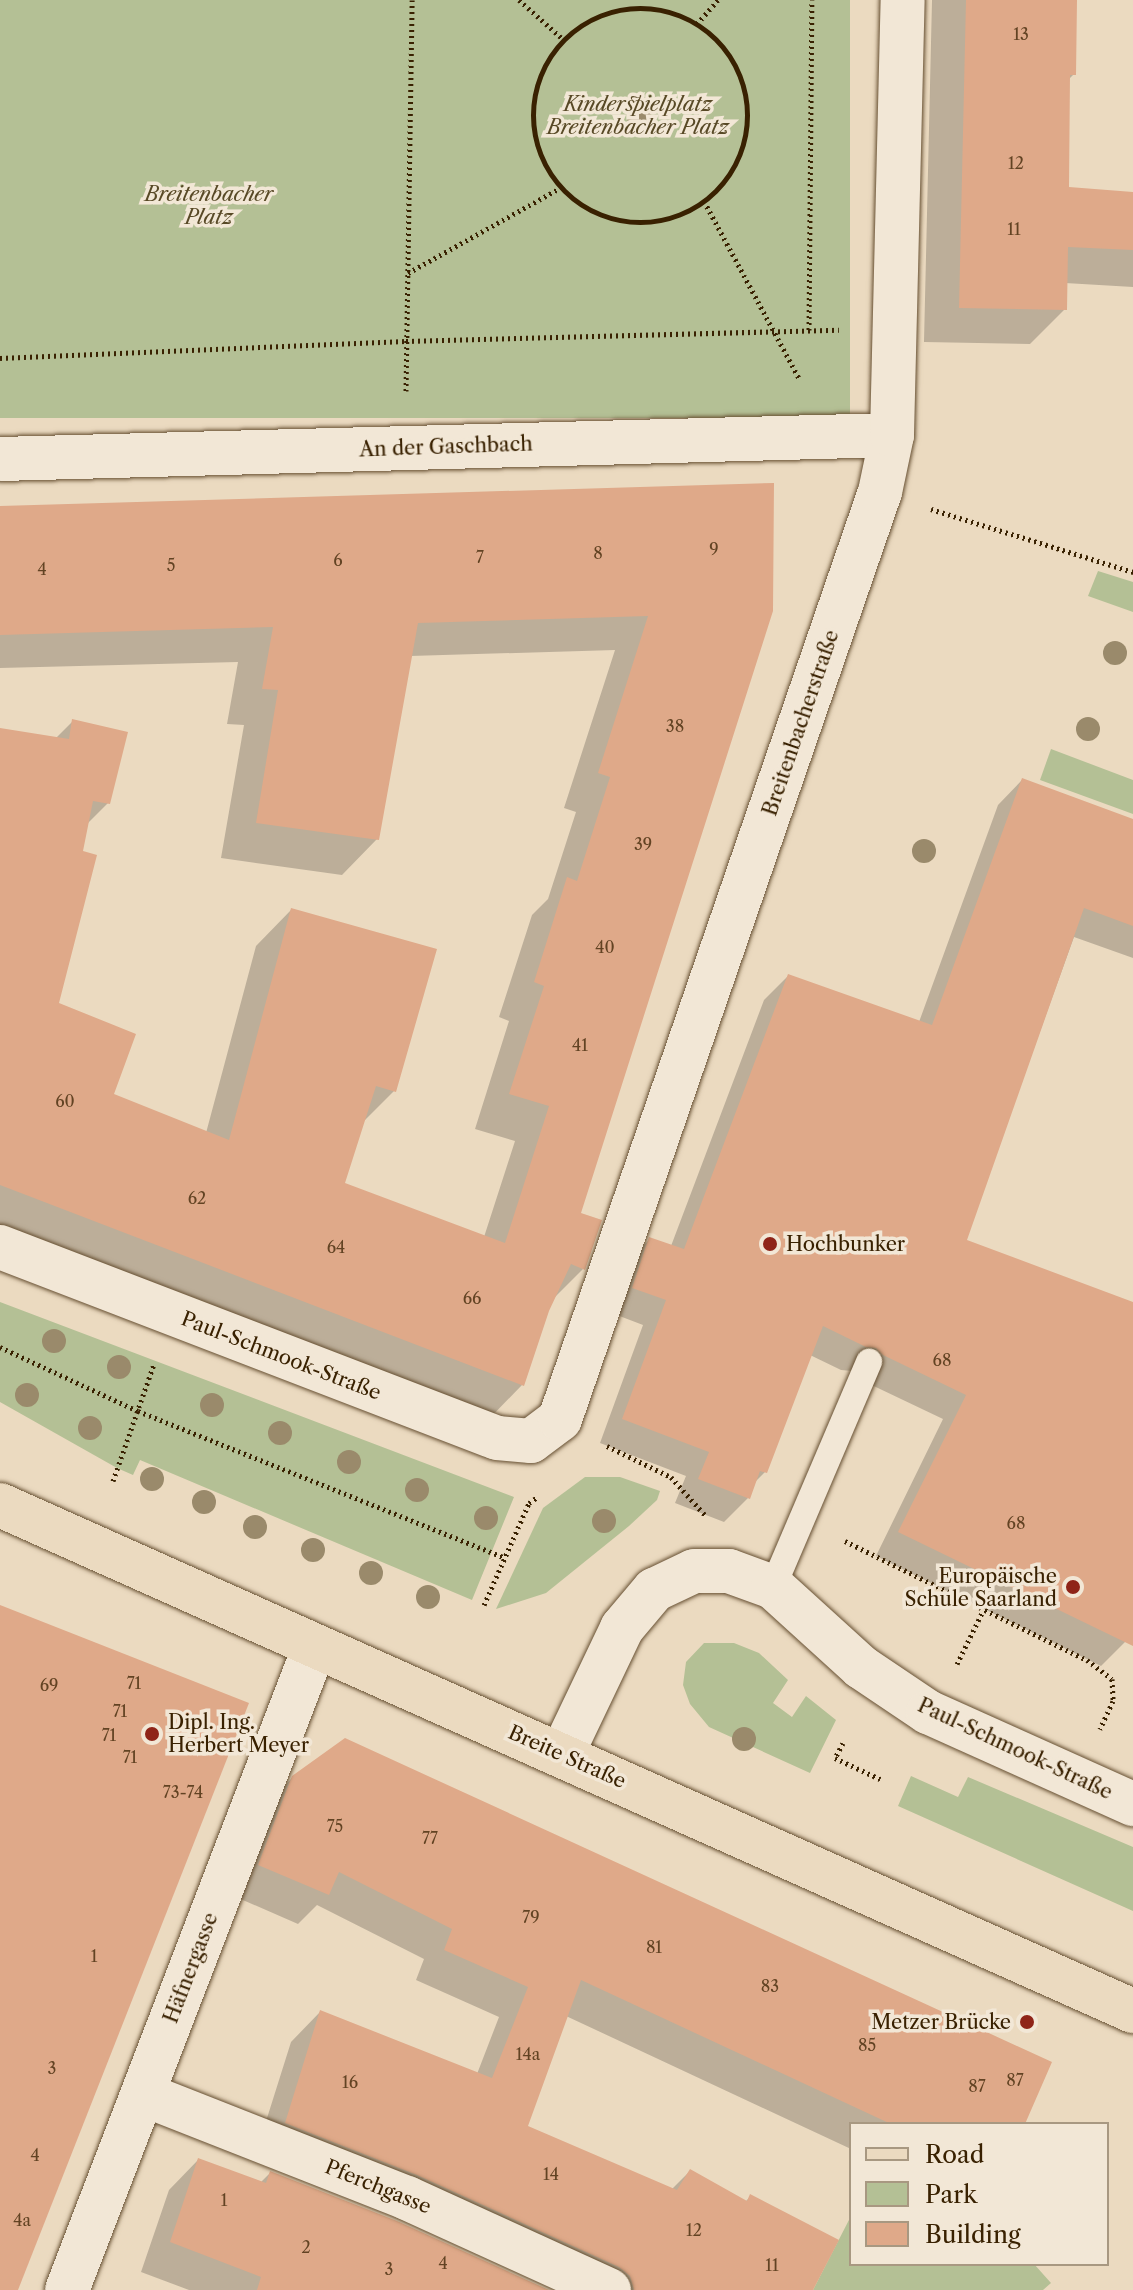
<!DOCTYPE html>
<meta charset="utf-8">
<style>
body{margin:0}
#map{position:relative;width:1133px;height:2290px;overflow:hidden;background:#ebdac0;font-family:"Libre Caslon Text",serif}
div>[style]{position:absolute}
.green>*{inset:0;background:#b4c095;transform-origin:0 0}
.shadow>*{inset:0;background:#0003}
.building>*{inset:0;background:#dfa989}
.path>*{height:5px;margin-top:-2.5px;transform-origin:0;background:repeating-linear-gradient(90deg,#392101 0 2px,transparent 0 6px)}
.path>.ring{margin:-2.5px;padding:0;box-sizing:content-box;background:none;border:5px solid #392101;border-radius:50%}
.roads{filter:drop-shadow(0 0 2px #664f31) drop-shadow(0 0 2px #664f31)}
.service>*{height:26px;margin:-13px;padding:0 13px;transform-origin:13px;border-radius:13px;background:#f2e7d6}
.minor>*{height:44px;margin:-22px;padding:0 22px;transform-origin:22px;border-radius:22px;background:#f2e7d6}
.primary>*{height:44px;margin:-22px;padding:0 22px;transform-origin:22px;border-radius:22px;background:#ebdac0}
.trees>*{width:24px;height:24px;margin:-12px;border-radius:50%;background:#9a8a6b}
.dots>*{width:22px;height:22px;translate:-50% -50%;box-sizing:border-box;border:4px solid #f2e7d6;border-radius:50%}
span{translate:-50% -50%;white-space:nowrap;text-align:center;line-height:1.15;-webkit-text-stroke:7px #f2e7d6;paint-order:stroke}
.number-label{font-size:16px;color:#624323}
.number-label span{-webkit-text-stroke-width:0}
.park-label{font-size:20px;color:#584926;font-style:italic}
.street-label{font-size:20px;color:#392101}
.poi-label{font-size:20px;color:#392101}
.left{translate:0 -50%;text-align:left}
.right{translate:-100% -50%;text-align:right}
.legend{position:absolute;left:849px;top:2122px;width:260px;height:144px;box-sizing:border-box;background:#f2e7d6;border:2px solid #a89881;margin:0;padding:10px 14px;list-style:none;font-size:24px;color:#392101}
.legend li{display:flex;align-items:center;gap:16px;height:40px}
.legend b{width:40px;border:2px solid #a89881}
</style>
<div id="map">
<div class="green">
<div style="left:0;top:0;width:850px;height:418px"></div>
<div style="clip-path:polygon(1098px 571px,1133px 582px,1133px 612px,1088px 596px)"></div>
<div style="clip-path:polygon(1051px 749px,1133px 780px,1133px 814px,1040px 780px)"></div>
<div style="clip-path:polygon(0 1302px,514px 1497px,472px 1600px,140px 1460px,133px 1475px,117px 1468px,0 1402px)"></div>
<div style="clip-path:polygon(585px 1477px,620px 1477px,660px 1491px,657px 1500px,629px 1526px,546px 1593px,496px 1609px,543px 1508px)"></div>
<div style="clip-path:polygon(704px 1643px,734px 1643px,759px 1653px,788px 1680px,773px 1703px,792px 1717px,806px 1696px,836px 1720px,810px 1773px,709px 1727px,690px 1704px,683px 1685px,686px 1662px)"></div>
<div style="clip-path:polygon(911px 1776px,958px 1797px,968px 1777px,1133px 1847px,1133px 1911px,898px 1806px)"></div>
<div style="clip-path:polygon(851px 2216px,851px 2264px,1034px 2264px,1051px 2283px,1043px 2290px,813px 2290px)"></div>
</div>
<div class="shadow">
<div style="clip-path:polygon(932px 0,1075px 0,1074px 74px,1068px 80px,1067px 189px,1133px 194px,1133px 287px,1065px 283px,1065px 309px,1030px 344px,924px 342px)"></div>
<div style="clip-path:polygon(772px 485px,578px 1214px,583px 1269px,551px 1301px,522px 1385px,487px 1421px,0 1234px,0 730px,55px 739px,73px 721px,108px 803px,86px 825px,56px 1004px,111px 1095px,206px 1133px,256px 946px,291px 910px,394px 1091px,362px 1123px,342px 1184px,484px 1237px,515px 1141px,475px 1129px,509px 1021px,499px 1017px,532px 915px,548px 899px,576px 812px,564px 808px,615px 650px,410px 656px,377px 839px,342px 875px,221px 858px,244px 725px,227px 724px,238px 662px,0 668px,0 509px)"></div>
<div style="clip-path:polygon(1022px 780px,1133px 821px,1133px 958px,1074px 937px,964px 1242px,1133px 1304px,1133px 1624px,1125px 1642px,1101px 1666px,876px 1556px,943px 1419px,859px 1379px,852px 1371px,841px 1370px,810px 1355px,766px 1471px,753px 1484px,748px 1498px,724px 1522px,675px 1503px,686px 1476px,600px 1443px,643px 1325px,609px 1312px,626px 1263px,650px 1239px,671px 1246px,764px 1000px,788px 976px,919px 1022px,998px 805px)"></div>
<div style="clip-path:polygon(293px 1777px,1022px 2124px,851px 2124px,851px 2149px,566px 2016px,525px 2127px,672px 2189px,690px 2171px,745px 2202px,751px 2196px,811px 2290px,575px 2290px,256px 2153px,291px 2042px,320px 2012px,477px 2074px,499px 2017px,416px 1980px,424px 1959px,317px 1905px,298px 1924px,229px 1894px,263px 1808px)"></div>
<div style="clip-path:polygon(198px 2160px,260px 2183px,270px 2173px,544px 2290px,189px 2290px,141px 2272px,169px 2190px)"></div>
</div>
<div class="building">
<div style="clip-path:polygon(966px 0,1077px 0,1076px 75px,1070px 75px,1069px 187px,1133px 192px,1133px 250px,1068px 247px,1067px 310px,959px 308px)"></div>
<div style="clip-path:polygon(774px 483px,773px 611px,581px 1213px,602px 1220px,585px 1270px,571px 1264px,549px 1311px,524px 1386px,0 1185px,0 728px,69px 739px,72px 719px,128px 732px,110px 804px,93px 801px,83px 851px,97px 855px,59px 1003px,136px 1034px,114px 1094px,229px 1140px,291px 908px,437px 949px,396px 1092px,376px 1086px,345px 1183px,505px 1243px,549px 1106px,509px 1094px,544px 986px,534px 982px,567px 877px,577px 881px,610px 777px,598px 773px,648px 616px,418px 623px,379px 840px,256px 823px,278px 690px,262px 689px,273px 627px,0 635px,0 506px)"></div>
<div style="clip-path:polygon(1022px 778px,1133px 819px,1133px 926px,1084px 908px,967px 1240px,1133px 1302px,1133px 1646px,898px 1532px,966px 1395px,883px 1355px,876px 1348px,866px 1347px,823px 1326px,767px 1473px,760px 1471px,750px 1499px,698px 1479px,709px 1452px,622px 1419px,666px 1300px,632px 1288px,649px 1237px,684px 1249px,788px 974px,932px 1025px)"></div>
<div style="clip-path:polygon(0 1605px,249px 1703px,18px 2290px,0 2290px)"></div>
<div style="clip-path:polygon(345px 1738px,1052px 2062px,1025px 2124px,891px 2124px,581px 1980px,528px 2126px,677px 2190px,690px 2169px,747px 2201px,750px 2194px,839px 2240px,813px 2290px,634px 2290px,630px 2276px,619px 2267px,417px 2175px,285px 2123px,320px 2010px,492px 2078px,528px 1987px,444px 1950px,452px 1929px,339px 1872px,329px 1895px,258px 1865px,292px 1776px)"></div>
<div style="clip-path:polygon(198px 2158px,266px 2183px,270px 2171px,397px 2221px,549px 2290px,257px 2290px,261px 2277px,170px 2242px)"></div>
</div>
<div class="path">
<div style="left:519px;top:0;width:60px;rotate:41.6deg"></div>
<div class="ring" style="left:533px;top:8px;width:209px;height:209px"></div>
<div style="left:697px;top:24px;width:32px;rotate:-49deg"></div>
<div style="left:704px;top:201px;width:203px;rotate:61.8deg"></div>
<div style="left:408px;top:273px;width:174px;rotate:-29.2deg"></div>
<div style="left:809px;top:330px;width:330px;rotate:-89.5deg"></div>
<div style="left:0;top:358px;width:406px;rotate:-2.4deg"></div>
<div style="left:406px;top:341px;width:433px;rotate:-1.5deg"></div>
<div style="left:406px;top:391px;width:391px;rotate:-89.1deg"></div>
<div style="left:931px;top:509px;width:212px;rotate:17.3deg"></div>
<div style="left:0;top:1347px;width:152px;rotate:24.9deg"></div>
<div style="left:138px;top:1411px;width:395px;rotate:21.8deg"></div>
<div style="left:607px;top:1446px;width:71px;rotate:25.8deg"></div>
<div style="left:671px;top:1477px;width:51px;rotate:48.2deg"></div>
<div style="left:113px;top:1481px;width:124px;rotate:-70.7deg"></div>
<div style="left:845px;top:1541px;width:270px;rotate:26.2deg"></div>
<div style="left:1087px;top:1660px;width:31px;rotate:37deg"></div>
<div style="left:1112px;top:1679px;width:22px;rotate:87deg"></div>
<div style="left:1113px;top:1701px;width:31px;rotate:115deg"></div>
<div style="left:484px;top:1605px;width:111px;rotate:-66.2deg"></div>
<div style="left:529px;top:1503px;width:9px;rotate:-36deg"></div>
<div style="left:957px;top:1664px;width:59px;rotate:-63.9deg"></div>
<div style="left:843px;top:1743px;width:17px;rotate:118deg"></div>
<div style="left:835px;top:1758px;width:50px;rotate:25deg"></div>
</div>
<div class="roads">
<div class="service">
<div style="left:773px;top:1587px;width:245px;rotate:-66.9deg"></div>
</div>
<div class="minor">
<div style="left:0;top:459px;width:892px;rotate:-1.54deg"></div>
<div style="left:0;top:1247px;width:532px;rotate:21.02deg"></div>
<div style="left:497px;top:1438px;width:34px;rotate:5deg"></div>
<div style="left:531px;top:1441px;width:36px;rotate:-37deg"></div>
<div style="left:560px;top:1419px;width:981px;rotate:-70.96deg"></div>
<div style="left:880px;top:492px;width:58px;rotate:-78.1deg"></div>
<div style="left:892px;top:435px;width:435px;rotate:-88.6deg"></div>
<div style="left:562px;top:1754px;width:140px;rotate:-64.5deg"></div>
<div style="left:622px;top:1628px;width:50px;rotate:-49.9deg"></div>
<div style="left:654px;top:1590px;width:44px;rotate:-25.4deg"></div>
<div style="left:694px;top:1571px;width:35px"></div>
<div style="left:729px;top:1571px;width:47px;rotate:20deg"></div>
<div style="left:773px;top:1587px;width:119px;rotate:42.3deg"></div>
<div style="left:861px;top:1667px;width:81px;rotate:33.9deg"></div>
<div style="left:928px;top:1712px;width:225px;rotate:24.2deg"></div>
<div style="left:143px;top:2094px;width:284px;rotate:21.5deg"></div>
<div style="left:407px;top:2198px;width:222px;rotate:24.5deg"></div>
<div style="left:67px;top:2290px;width:690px;rotate:-68.94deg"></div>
</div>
<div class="primary">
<div style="left:0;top:1505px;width:1241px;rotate:24.07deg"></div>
</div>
</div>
<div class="trees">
<div style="left:639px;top:117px"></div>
<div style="left:1115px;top:653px"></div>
<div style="left:1088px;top:729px"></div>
<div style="left:924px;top:851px"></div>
<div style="left:54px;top:1341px"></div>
<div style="left:119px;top:1367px"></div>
<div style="left:27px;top:1395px"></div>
<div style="left:212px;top:1405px"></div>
<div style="left:90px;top:1428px"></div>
<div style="left:280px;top:1433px"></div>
<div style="left:349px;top:1462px"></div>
<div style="left:152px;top:1479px"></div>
<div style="left:417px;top:1490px"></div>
<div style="left:204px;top:1502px"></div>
<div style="left:486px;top:1518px"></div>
<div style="left:604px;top:1521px"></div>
<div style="left:255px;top:1527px"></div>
<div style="left:313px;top:1550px"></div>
<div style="left:371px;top:1573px"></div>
<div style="left:428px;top:1597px"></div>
<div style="left:744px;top:1739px"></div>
</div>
<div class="dots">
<div style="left:770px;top:1244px;background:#8f2418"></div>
<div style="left:1073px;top:1587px;background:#8f2418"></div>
<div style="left:152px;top:1734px;background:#8f2418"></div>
<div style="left:1027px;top:2022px;background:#8f2418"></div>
</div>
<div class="number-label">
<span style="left:1021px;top:34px">13</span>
<span style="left:1016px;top:163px">12</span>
<span style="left:1014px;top:229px">11</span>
<span style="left:714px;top:549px">9</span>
<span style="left:598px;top:553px">8</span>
<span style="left:480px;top:557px">7</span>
<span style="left:338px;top:560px">6</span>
<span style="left:171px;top:565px">5</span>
<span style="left:42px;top:569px">4</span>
<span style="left:675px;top:726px">38</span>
<span style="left:643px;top:844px">39</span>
<span style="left:605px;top:947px">40</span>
<span style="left:580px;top:1045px">41</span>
<span style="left:65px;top:1101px">60</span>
<span style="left:197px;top:1198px">62</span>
<span style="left:336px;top:1247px">64</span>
<span style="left:472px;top:1298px">66</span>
<span style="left:942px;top:1360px">68</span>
<span style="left:1016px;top:1523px">68</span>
<span style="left:134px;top:1683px">71</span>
<span style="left:49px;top:1685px">69</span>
<span style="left:120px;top:1711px">71</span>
<span style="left:109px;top:1735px">71</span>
<span style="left:130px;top:1757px">71</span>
<span style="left:183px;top:1792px">73-74</span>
<span style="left:335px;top:1826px">75</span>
<span style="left:430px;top:1838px">77</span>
<span style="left:531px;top:1917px">79</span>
<span style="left:654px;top:1947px">81</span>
<span style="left:94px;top:1956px">1</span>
<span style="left:770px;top:1986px">83</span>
<span style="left:867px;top:2045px">85</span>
<span style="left:528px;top:2054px">14a</span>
<span style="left:52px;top:2068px">3</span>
<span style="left:1015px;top:2080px">87</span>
<span style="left:350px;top:2082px">16</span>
<span style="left:977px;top:2086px">87</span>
<span style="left:35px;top:2155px">4</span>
<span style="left:551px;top:2174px">14</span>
<span style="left:224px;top:2200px">1</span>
<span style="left:22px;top:2220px">4a</span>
<span style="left:694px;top:2230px">12</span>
<span style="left:306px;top:2247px">2</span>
<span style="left:443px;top:2263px">4</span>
<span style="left:772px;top:2265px">11</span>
<span style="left:389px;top:2269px">3</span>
</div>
<div class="park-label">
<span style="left:638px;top:116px">Kinderspielplatz<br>Breitenbacher Platz</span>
<span style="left:209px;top:206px">Breitenbacher<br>Platz</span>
</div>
<div class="street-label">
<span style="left:446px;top:447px;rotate:-2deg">An der Gaschbach</span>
<span style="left:801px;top:723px;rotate:-71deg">Breitenbacherstraße</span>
<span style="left:281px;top:1356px;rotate:21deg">Paul-Schmook-Straße</span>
<span style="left:1015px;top:1749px;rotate:25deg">Paul-Schmook-Straße</span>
<span style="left:567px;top:1757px;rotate:24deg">Breite Straße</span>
<span style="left:191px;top:1968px;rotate:-69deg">Häfnergasse</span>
<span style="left:378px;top:2187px;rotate:22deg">Pferchgasse</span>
</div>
<div class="poi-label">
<span class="left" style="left:786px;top:1244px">Hochbunker</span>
<span class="right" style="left:1057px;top:1588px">Europäische<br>Schule Saarland</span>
<span class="left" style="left:168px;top:1734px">Dipl. Ing.<br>Herbert Meyer</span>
<span class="right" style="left:1011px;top:2022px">Metzer Brücke</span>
</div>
<ul class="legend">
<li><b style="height:10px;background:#ebdac0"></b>Road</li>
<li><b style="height:22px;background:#b4c095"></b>Park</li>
<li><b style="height:22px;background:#dfa989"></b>Building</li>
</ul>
</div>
